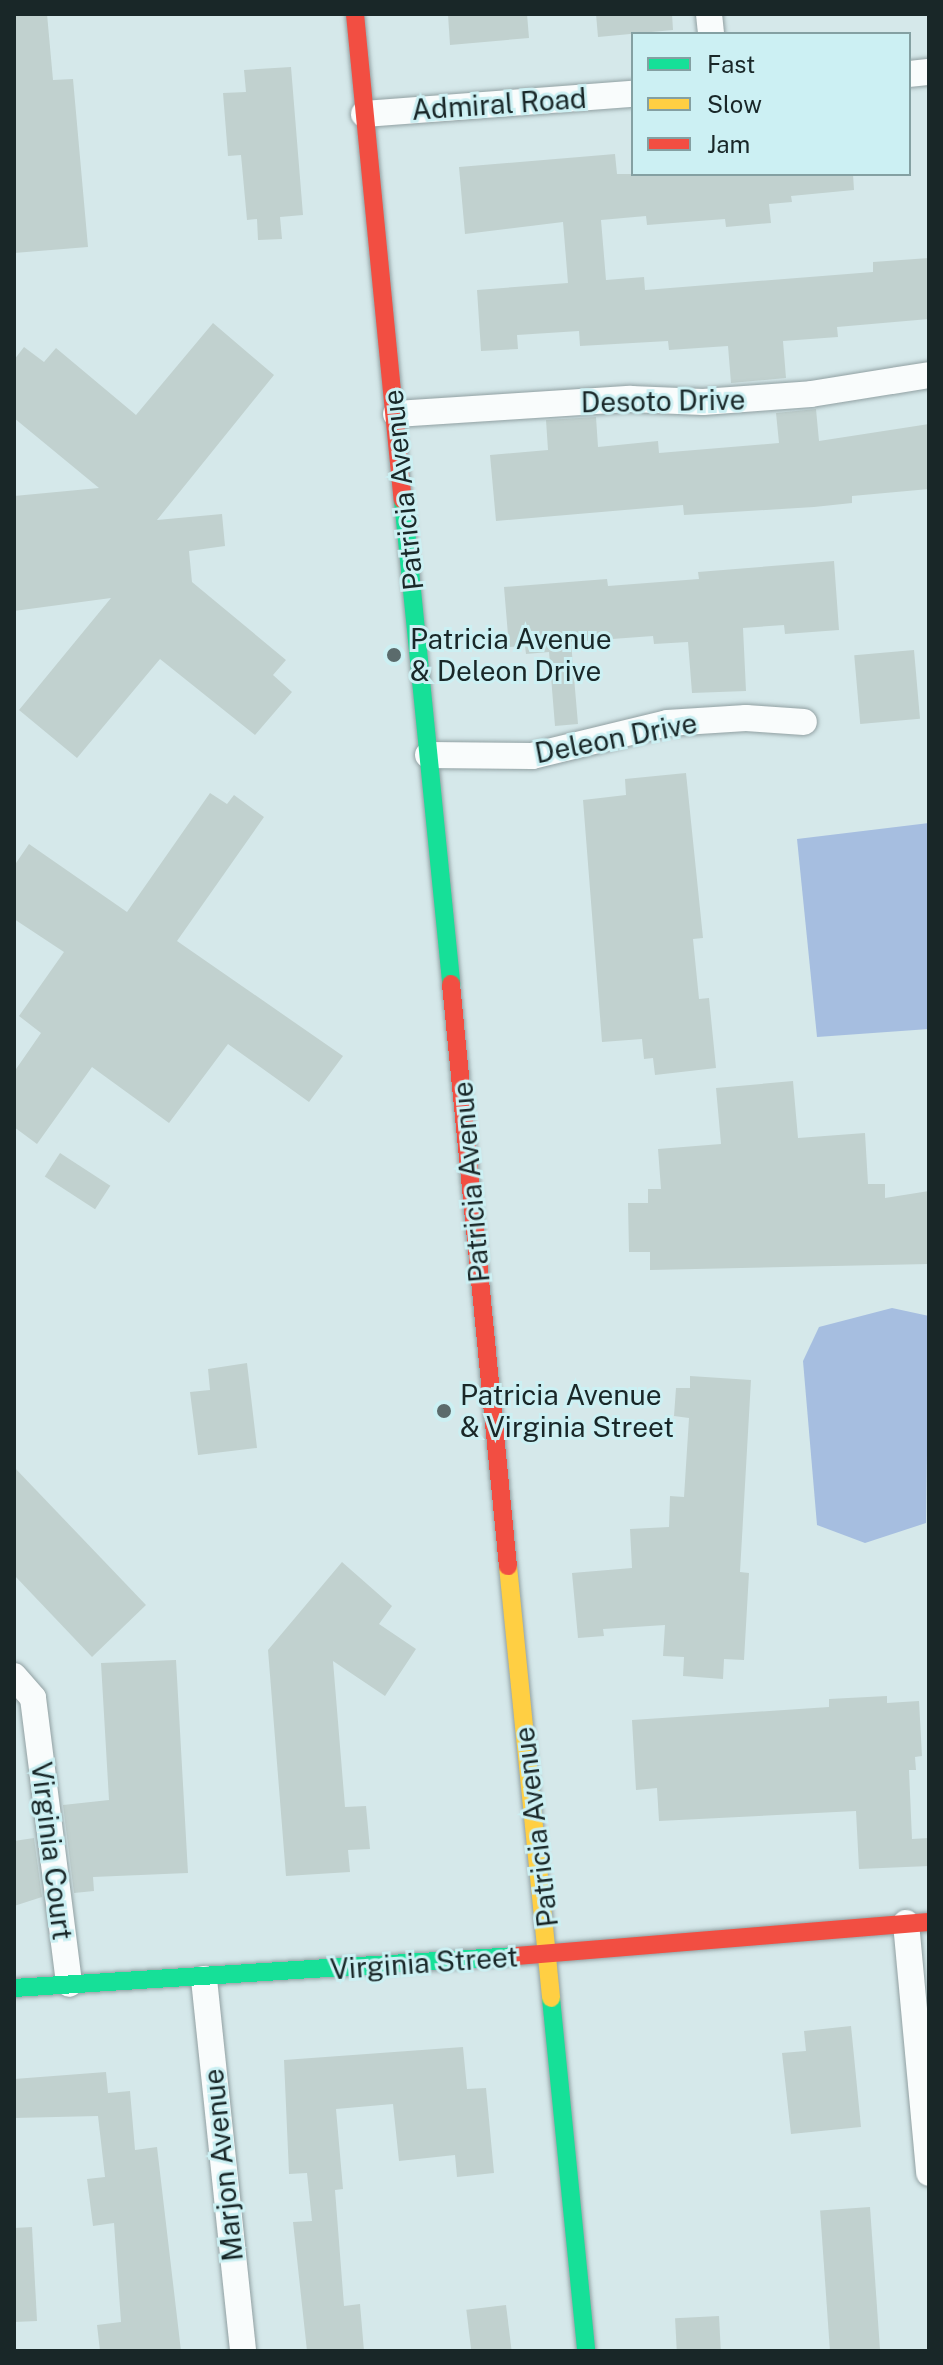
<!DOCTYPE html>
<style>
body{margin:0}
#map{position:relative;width:943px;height:2365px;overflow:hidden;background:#d5e8ea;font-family:"Public Sans",sans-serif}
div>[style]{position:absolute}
.water>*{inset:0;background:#a6bee0}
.building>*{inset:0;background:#c1d1cf;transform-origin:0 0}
.roads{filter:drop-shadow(0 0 2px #91a0a2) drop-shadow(0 0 2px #91a0a2)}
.street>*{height:26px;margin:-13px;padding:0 13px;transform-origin:13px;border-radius:13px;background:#f9fcfc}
.fast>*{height:18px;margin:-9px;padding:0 9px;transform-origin:9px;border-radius:9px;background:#16e098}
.slow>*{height:18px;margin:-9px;padding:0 9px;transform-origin:9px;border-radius:9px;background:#ffcf43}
.jam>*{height:18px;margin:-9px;padding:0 9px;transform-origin:9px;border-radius:9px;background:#f24e42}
.dots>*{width:22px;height:22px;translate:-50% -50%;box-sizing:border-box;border:4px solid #ccf0f3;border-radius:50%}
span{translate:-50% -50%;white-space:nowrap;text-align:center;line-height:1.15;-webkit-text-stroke:6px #ccf0f3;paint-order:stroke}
.street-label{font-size:28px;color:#192728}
.poi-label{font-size:28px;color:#192728}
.left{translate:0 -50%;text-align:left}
.frame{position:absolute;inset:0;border:16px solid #192728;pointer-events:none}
.legend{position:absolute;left:631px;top:32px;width:280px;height:144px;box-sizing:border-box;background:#ccf0f3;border:2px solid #84a0a2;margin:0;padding:10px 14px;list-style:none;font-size:24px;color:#192728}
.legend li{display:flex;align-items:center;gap:16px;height:40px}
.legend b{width:40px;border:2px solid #84a0a2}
</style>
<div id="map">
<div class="water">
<div style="clip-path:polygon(929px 823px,929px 1029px,817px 1037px,797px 839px)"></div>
<div style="clip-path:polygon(892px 1308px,929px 1316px,926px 1523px,865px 1543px,817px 1525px,803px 1361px,819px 1327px)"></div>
</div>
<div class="building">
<div style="clip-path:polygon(14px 14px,47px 14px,53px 80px,73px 79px,88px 247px,14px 253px)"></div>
<div style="clip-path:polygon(448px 14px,527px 14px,529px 38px,450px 45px)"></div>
<div style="clip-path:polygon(596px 14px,672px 14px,673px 30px,598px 37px)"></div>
<div style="clip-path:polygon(291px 67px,303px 215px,280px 217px,282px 239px,258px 240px,257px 219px,247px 220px,241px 155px,228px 156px,223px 93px,246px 92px,244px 70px)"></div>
<div style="clip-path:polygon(615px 154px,617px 174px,853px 174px,854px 190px,791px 196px,792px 202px,769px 204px,771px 223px,726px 227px,725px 219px,647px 225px,646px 216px,601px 220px,606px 280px,644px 277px,645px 290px,873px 272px,873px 262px,929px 258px,929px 319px,837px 327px,838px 337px,783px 341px,786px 378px,731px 383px,728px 346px,669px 350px,668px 341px,580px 346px,579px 331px,517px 335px,518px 349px,481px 351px,477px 290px,568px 283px,563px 222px,465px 234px,459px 167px)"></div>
<div style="clip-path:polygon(213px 323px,274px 375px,157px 520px,222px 514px,225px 546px,189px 551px,192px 582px,286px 660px,273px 675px,292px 692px,255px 735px,160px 659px,77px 758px,19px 710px,111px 598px,14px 611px,14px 496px,99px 488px,14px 418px,14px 360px,24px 347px,44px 362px,56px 348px,136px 415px)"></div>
<div style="clip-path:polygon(816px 409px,819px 441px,929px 424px,929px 489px,852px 496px,852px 503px,814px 507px,684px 515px,683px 505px,496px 521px,490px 455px,548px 450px,546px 420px,596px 417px,598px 447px,658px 441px,659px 453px,779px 443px,776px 413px)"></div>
<div style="clip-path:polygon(834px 561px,839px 630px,785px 634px,784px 625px,743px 628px,746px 691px,692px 693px,688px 642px,654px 644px,653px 636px,571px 642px,578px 724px,555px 726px,549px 652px,526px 654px,525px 646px,509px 647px,504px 587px,607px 579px,608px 586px,699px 579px,698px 572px)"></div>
<div style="left:914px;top:650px;width:69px;height:60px;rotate:85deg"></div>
<div style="clip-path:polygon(686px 773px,703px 938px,693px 939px,699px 999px,709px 998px,716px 1068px,655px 1075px,653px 1058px,644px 1059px,642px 1039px,602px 1042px,583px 800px,626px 795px,625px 779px)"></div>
<div style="clip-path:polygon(210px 793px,227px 804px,234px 795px,264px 817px,177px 941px,343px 1056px,309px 1102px,228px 1044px,169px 1123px,92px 1067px,37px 1144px,14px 1127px,14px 1072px,41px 1033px,19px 1016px,64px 952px,14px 919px,14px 866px,29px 844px,127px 912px)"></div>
<div style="clip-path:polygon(793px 1081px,798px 1138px,865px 1133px,868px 1184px,885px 1184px,885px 1198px,929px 1191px,929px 1264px,650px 1270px,650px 1252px,629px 1252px,628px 1203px,648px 1203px,648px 1189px,661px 1189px,658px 1149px,721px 1144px,716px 1088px)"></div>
<div style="left:60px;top:1153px;width:60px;height:28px;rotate:33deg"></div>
<div style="clip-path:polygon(247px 1363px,257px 1448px,198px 1455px,190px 1392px,210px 1390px,208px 1369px)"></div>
<div style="clip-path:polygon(690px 1376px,751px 1380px,740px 1572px,749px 1573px,744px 1660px,724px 1659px,723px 1679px,683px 1676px,684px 1657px,663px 1656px,665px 1625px,603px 1629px,604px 1636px,578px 1638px,572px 1573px,632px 1568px,630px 1529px,669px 1527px,670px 1496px,684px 1497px,689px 1418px,674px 1416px,676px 1388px,690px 1388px)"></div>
<div style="clip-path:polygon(14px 1467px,146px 1605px,92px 1657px,14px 1575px)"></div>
<div style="clip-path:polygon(342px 1562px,392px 1606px,379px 1624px,416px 1649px,385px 1696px,333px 1661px,345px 1807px,366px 1806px,370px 1849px,348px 1850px,350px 1872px,286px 1876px,268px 1650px)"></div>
<div style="clip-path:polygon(176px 1660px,188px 1873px,93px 1877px,94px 1891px,74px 1893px,63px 1805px,109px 1800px,101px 1663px)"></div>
<div style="clip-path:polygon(887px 1696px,887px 1703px,919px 1701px,922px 1756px,915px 1757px,916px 1770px,909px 1770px,912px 1839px,929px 1838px,929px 1866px,859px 1869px,856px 1811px,659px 1821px,657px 1788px,636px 1790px,632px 1720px,829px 1707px,829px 1699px)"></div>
<div style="clip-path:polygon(34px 1838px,42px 1897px,14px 1906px,14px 1841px)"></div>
<div style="clip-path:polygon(851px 2026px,861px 2127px,791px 2134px,782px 2053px,806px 2051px,804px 2031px)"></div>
<div style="clip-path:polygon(463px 2047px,467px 2089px,486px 2088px,494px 2173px,457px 2177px,455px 2155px,399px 2161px,393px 2104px,336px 2109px,343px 2189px,335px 2190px,344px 2306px,360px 2304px,364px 2351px,307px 2351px,293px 2222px,312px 2221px,307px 2173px,289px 2174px,284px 2060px)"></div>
<div style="clip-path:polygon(106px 2072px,108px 2093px,130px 2091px,135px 2150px,157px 2147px,181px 2351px,100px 2351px,97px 2325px,121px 2322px,114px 2223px,93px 2226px,87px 2179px,105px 2177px,98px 2116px,14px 2118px,14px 2079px)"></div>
<div style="left:870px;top:2207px;width:144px;height:50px;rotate:86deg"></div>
<div style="clip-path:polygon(32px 2227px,37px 2321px,14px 2322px,14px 2228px)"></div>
<div style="left:506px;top:2305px;width:46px;height:40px;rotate:83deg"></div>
<div style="left:719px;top:2316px;width:35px;height:44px;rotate:87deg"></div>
</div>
<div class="roads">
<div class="street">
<div style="left:709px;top:14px;width:20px;rotate:84deg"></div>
<div style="left:909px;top:74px;width:20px;rotate:-6deg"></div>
<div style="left:364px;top:114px;width:270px;rotate:-4.3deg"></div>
<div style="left:396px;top:414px;width:235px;rotate:-3.7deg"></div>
<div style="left:631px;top:399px;width:72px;rotate:2.4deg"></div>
<div style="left:703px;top:402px;width:108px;rotate:-4.2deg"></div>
<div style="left:811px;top:394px;width:120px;rotate:-9.1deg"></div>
<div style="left:428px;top:755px;width:104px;rotate:0.6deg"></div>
<div style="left:532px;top:756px;width:139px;rotate:-13.7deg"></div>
<div style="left:667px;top:723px;width:79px;rotate:-3.6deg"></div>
<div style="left:746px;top:718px;width:58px;rotate:3.9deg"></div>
<div style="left:14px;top:1676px;width:29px;rotate:49deg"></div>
<div style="left:33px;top:1698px;width:288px;rotate:82.8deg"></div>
<div style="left:906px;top:1923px;width:251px;rotate:84.7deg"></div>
<div style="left:204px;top:1979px;width:374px;rotate:84deg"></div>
</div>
<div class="fast">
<div style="left:403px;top:500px;width:486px;rotate:84.3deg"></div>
<div style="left:14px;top:1988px;width:503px;rotate:-3.65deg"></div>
<div style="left:551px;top:1998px;width:355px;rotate:84.3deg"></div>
</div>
<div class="slow">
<div style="left:508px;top:1566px;width:434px;rotate:84.3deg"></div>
</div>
<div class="jam">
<div style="left:355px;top:14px;width:488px;rotate:84.4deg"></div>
<div style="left:451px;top:984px;width:585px;rotate:84.41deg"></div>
<div style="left:516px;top:1956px;width:414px;rotate:-4.7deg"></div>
</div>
</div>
<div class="dots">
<div style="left:394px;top:655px;background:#5b6b6c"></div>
<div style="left:444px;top:1411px;background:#5b6b6c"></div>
</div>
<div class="street-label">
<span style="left:499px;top:104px;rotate:-4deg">Admiral Road</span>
<span style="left:663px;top:401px;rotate:-1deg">Desoto Drive</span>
<span style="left:403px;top:490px;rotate:-96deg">Patricia Avenue</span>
<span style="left:616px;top:738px;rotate:-11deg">Deleon Drive</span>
<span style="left:471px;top:1182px;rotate:-95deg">Patricia Avenue</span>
<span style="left:536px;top:1827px;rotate:-97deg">Patricia Avenue</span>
<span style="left:52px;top:1851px;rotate:83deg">Virginia Court</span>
<span style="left:424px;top:1963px;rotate:-4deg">Virginia Street</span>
<span style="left:223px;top:2165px;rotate:-96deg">Marjon Avenue</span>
</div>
<div class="poi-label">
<span class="left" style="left:410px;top:655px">Patricia Avenue<br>&amp; Deleon Drive</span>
<span class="left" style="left:460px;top:1411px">Patricia Avenue<br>&amp; Virginia Street</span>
</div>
<div class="frame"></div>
<ul class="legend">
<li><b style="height:10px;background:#16e098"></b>Fast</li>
<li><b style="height:10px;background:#ffcf43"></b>Slow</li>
<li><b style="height:10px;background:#f24e42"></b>Jam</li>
</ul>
</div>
